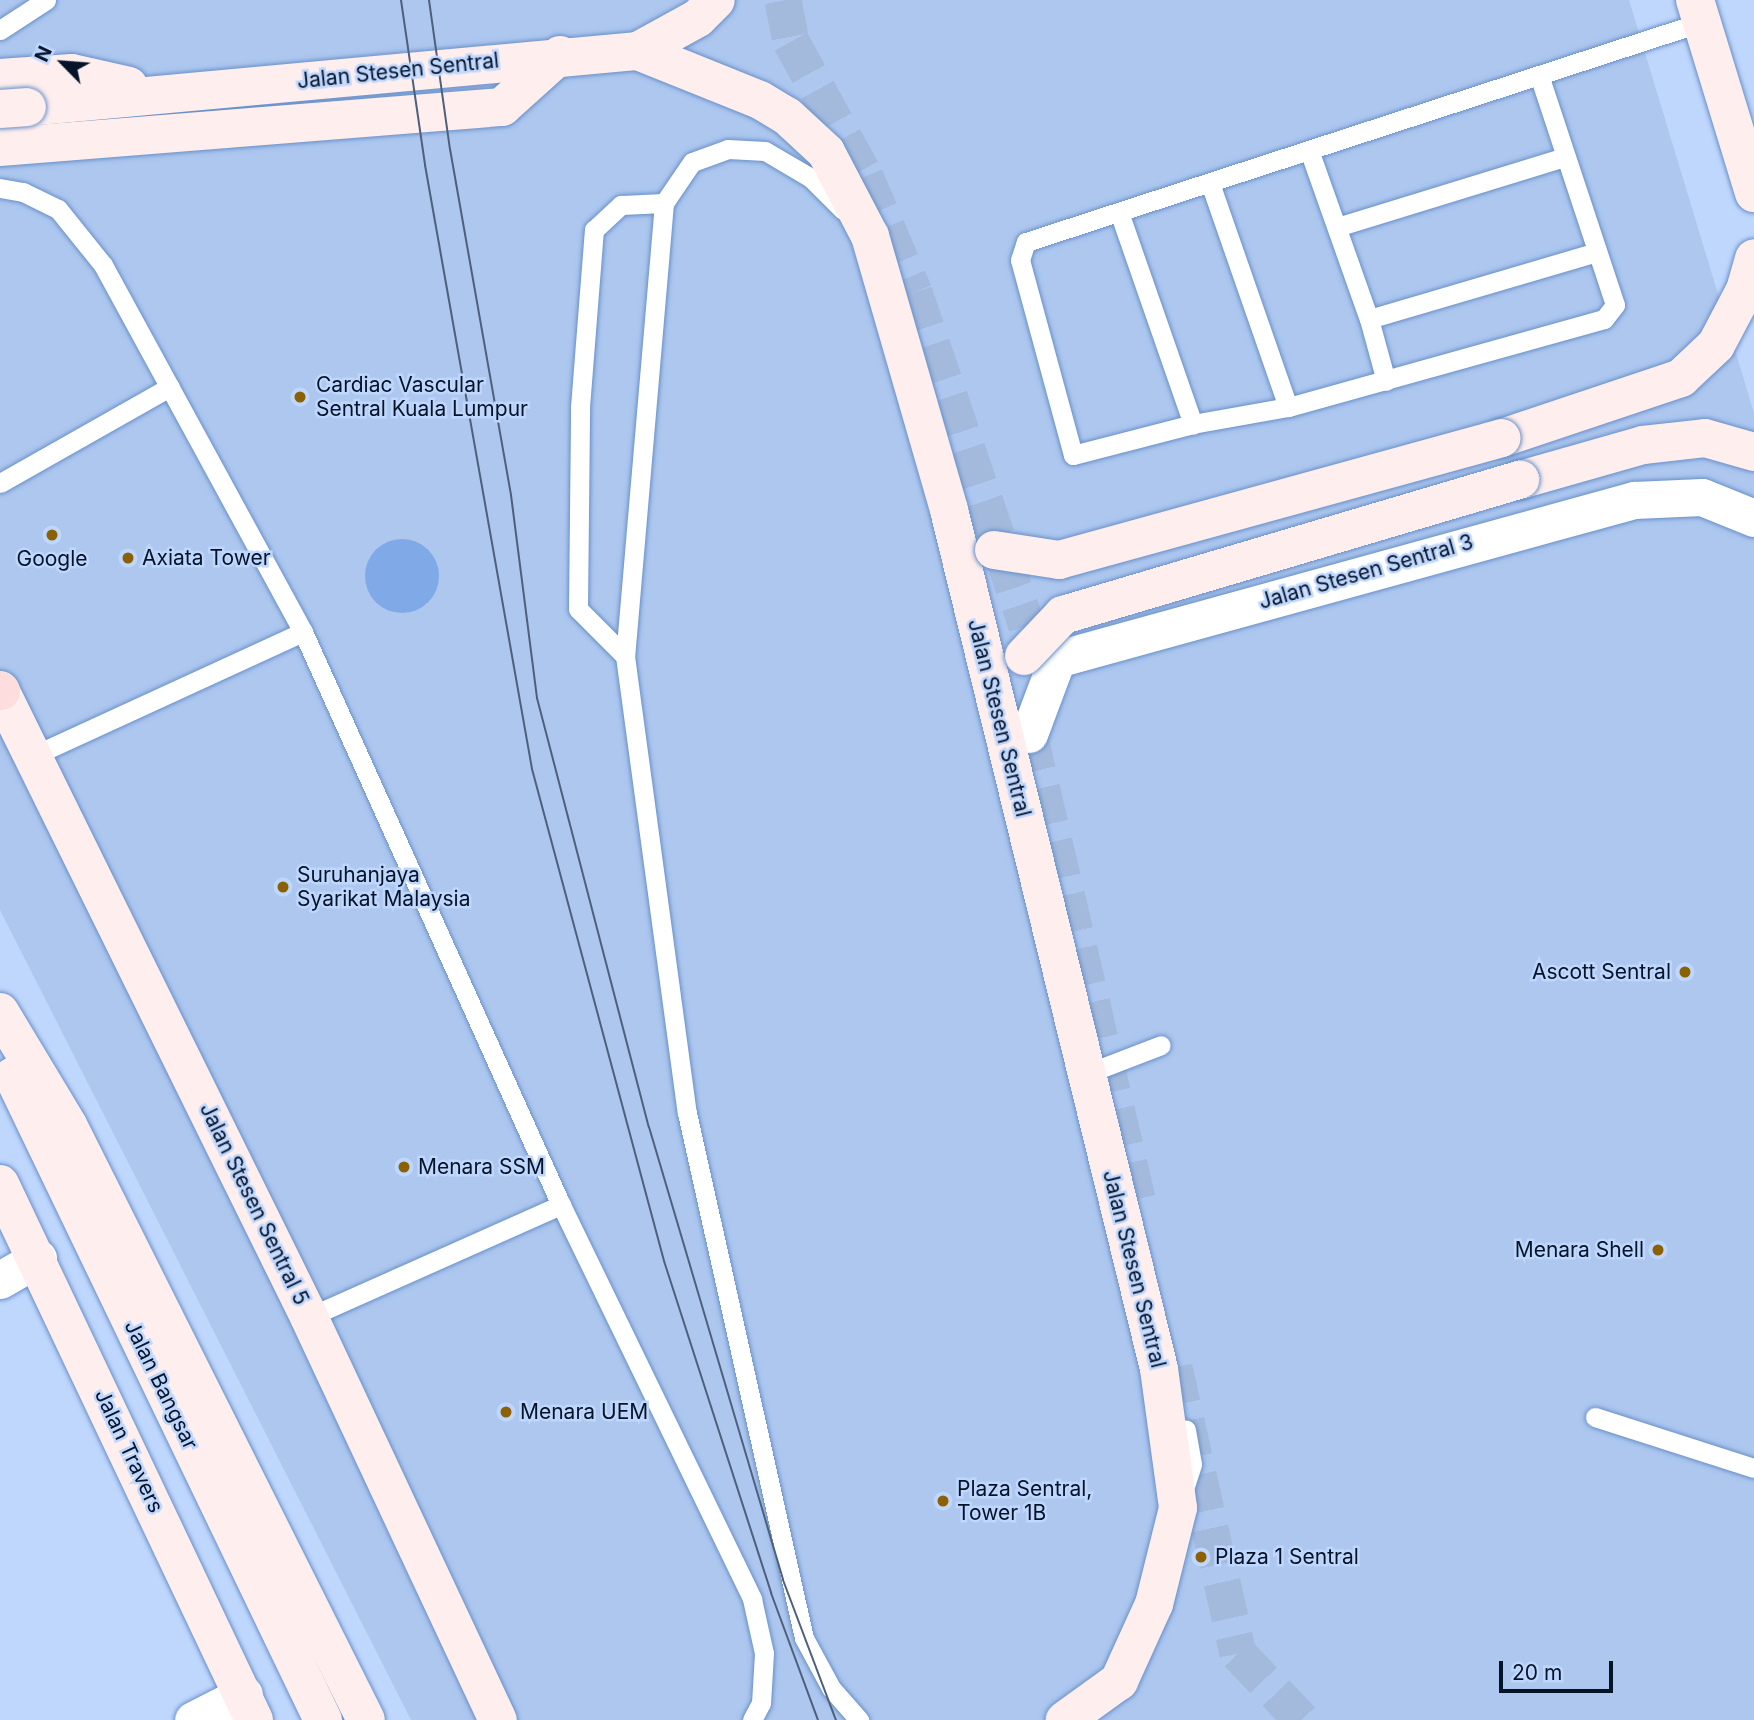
<!DOCTYPE html>
<style>
body{margin:0}
#map{position:relative;width:1754px;height:1720px;overflow:hidden;background:#bfd7fd;font-family:Inter,sans-serif}
div>[style]{position:absolute}
.built>*{inset:0;background:#adc7ef}
.green>*{inset:0;background:#80a9e7}
.round{border-radius:50%}
.street-tunnel>*{height:37px;margin-top:-18.5px;transform-origin:0;background:repeating-linear-gradient(90deg,#a3badd 0 37px,transparent 0 55px)}
.roads{filter:drop-shadow(0 0 2px #6990c9) drop-shadow(0 0 2px #6990c9)}
.lane>*{height:19px;margin:-9.5px;padding:0 9.5px;transform-origin:9.5px;border-radius:9.5px;background:#fff}
.street>*{height:37px;margin:-18.5px;padding:0 18.5px;transform-origin:18.5px;border-radius:18.5px;background:#fff}
.secondary>*{height:38px;margin:-19px;padding:0 19px;transform-origin:19px;border-radius:19px;background:#feeeee}
.primary>*{height:38px;margin:-19px;padding:0 19px;transform-origin:19px;border-radius:19px;background:#fddddd}
.tram>*{height:2px;margin:-1px;padding:0 1px;transform-origin:1px;border-radius:1px;background:#4e607c}
.bridges{filter:drop-shadow(0 0 2px #6990c9) drop-shadow(0 0 2px #6990c9)}
.secondary-bridge>*{height:38px;margin:-19px;padding:0 19px;transform-origin:19px;border-radius:19px;background:#feeeee}
.dots>*{width:19px;height:19px;translate:-50% -50%;box-sizing:border-box;border:4px solid #bfd7fd;border-radius:50%}
span{translate:-50% -50%;white-space:nowrap;text-align:center;line-height:1.15;-webkit-text-stroke:5px #bfd7fd;paint-order:stroke}
.street-label{font-size:21px;color:#06142a}
.poi-label{font-size:21px;color:#06142a}
.left{translate:0 -50%;text-align:left}
.right{translate:-100% -50%;text-align:right}
.north{position:absolute;left:28px;top:28px;width:70px;height:70px;-webkit-text-stroke:5px #bfd7fd;paint-order:stroke;rotate:295deg;font-size:19px;font-weight:700;line-height:28px;text-align:center;color:#06142a}
.north::after{content:'';display:block;margin:auto;width:24px;height:32px;background:#06142a;clip-path:polygon(50% 0,100% 100%,50% 72%,0 100%)}
.scale{position:absolute;left:1499px;top:1661px;width:114px;height:32px;box-sizing:border-box;border:4px solid #06142a;border-top:0;padding-left:9px;font-size:21px;line-height:24px;white-space:nowrap;color:#06142a;-webkit-text-stroke:5px #bfd7fd;paint-order:stroke}
</style>
<div id="map">
<div class="built">
<div style="clip-path:polygon(0 0,1629px 0,1754px 413px,1754px 1720px,411px 1720px,0 910px)"></div>
</div>
<div class="green">
<div class="round" style="left:365px;top:539px;width:74px;height:74px"></div>
</div>
<div class="street-tunnel">
<div style="left:783px;top:0;width:42px;rotate:79deg"></div>
<div style="left:791px;top:41px;width:154px;rotate:61.3deg"></div>
<div style="left:865px;top:176px;width:126px;rotate:67.1deg"></div>
<div style="left:914px;top:292px;width:352px;rotate:71.3deg"></div>
<div style="left:1027px;top:625px;width:48px;rotate:19.6deg"></div>
<div style="left:1029px;top:734px;width:482px;rotate:76.9deg"></div>
<div style="left:1174px;top:1367px;width:293px;rotate:77.4deg"></div>
<div style="left:1238px;top:1653px;width:93px;rotate:46.3deg"></div>
</div>
<div class="roads">
<div class="lane">
<div style="left:0;top:30px;width:55px;rotate:-33.1deg"></div>
<div style="left:1539px;top:75px;width:242px;rotate:71.7deg"></div>
<div style="left:1615px;top:305px;width:18px;rotate:128deg"></div>
<div style="left:1604px;top:319px;width:328px;rotate:164.4deg"></div>
<div style="left:1288px;top:407px;width:97px;rotate:169.9deg"></div>
<div style="left:1193px;top:424px;width:124px;rotate:165.5deg"></div>
<div style="left:1073px;top:455px;width:202px;rotate:-105.2deg"></div>
<div style="left:1020px;top:260px;width:19px;rotate:-72deg"></div>
<div style="left:1026px;top:242px;width:711px;rotate:-18.03deg"></div>
<div style="left:1309px;top:150px;width:179px;rotate:70.5deg"></div>
<div style="left:1369px;top:319px;width:64px;rotate:74.7deg"></div>
<div style="left:1210px;top:183px;width:237px;rotate:70.8deg"></div>
<div style="left:0;top:188px;width:23px;rotate:10deg"></div>
<div style="left:23px;top:192px;width:39px;rotate:26deg"></div>
<div style="left:58px;top:209px;width:72px;rotate:51.2deg"></div>
<div style="left:103px;top:265px;width:418px;rotate:61.4deg"></div>
<div style="left:303px;top:632px;width:628px;rotate:65.76deg"></div>
<div style="left:561px;top:1205px;width:438px;rotate:64.1deg"></div>
<div style="left:752px;top:1599px;width:55px;rotate:77.5deg"></div>
<div style="left:764px;top:1653px;width:50px;rotate:93.4deg"></div>
<div style="left:761px;top:1703px;width:19px;rotate:118deg"></div>
<div style="left:843px;top:210px;width:45px;rotate:-135deg"></div>
<div style="left:811px;top:178px;width:53px;rotate:-149.6deg"></div>
<div style="left:765px;top:151px;width:37px;rotate:-177deg"></div>
<div style="left:728px;top:149px;width:38px;rotate:160deg"></div>
<div style="left:692px;top:162px;width:50px;rotate:124.3deg"></div>
<div style="left:664px;top:203px;width:455px;rotate:94.9deg"></div>
<div style="left:625px;top:656px;width:461px;rotate:82.3deg"></div>
<div style="left:687px;top:1113px;width:538px;rotate:77.44deg"></div>
<div style="left:804px;top:1638px;width:57px;rotate:61.6deg"></div>
<div style="left:831px;top:1688px;width:43px;rotate:48.8deg"></div>
<div style="left:1119px;top:212px;width:225px;rotate:70.8deg"></div>
<div style="left:1337px;top:227px;width:239px;rotate:-17.1deg"></div>
<div style="left:1369px;top:319px;width:238px;rotate:-16.4deg"></div>
<div style="left:0;top:483px;width:195px;rotate:-29.5deg"></div>
<div style="left:625px;top:656px;width:66px;rotate:-135deg"></div>
<div style="left:578px;top:609px;width:202px;rotate:-89.4deg"></div>
<div style="left:580px;top:407px;width:178px;rotate:-85.5deg"></div>
<div style="left:594px;top:230px;width:37px;rotate:-43deg"></div>
<div style="left:621px;top:205px;width:43px;rotate:-2.7deg"></div>
<div style="left:35px;top:755px;width:295px;rotate:-24.7deg"></div>
<div style="left:1086px;top:1074px;width:80px;rotate:-21.1deg"></div>
<div style="left:309px;top:1317px;width:276px;rotate:-24deg"></div>
<div style="left:1595px;top:1417px;width:167px;rotate:17.8deg"></div>
<div style="left:1184px;top:1489px;width:26px;rotate:-72deg"></div>
<div style="left:1192px;top:1464px;width:35px;rotate:-100deg"></div>
</div>
<div class="street">
<div style="left:1029px;top:734px;width:80px;rotate:-69.5deg"></div>
<div style="left:1057px;top:659px;width:599px;rotate:-15.41deg"></div>
<div style="left:1634px;top:500px;width:68px;rotate:-2.5deg"></div>
<div style="left:1702px;top:497px;width:56px;rotate:22deg"></div>
<div style="left:0;top:1280px;width:44px;rotate:-30.1deg"></div>
<div style="left:193px;top:1720px;width:57px;rotate:-27deg"></div>
</div>
<div class="secondary">
<div style="left:1695px;top:0;width:202px;rotate:73deg"></div>
<div style="left:638px;top:51px;width:68px;rotate:-28.8deg"></div>
<div style="left:698px;top:18px;width:25px;rotate:-45deg"></div>
<div style="left:0;top:78px;width:72px;rotate:-4deg"></div>
<div style="left:72px;top:73px;width:58px;rotate:12.8deg"></div>
<div style="left:27px;top:107px;width:614px;rotate:-5.24deg"></div>
<div style="left:638px;top:51px;width:131px;rotate:21.9deg"></div>
<div style="left:760px;top:100px;width:31px;rotate:31deg"></div>
<div style="left:787px;top:116px;width:53px;rotate:42.7deg"></div>
<div style="left:826px;top:152px;width:95px;rotate:62.4deg"></div>
<div style="left:870px;top:236px;width:285px;rotate:73.9deg"></div>
<div style="left:949px;top:510px;width:884px;rotate:76.26deg"></div>
<div style="left:1159px;top:1369px;width:140px;rotate:82.2deg"></div>
<div style="left:1178px;top:1508px;width:99px;rotate:104deg"></div>
<div style="left:1154px;top:1604px;width:85px;rotate:114.4deg"></div>
<div style="left:1119px;top:1681px;width:67px;rotate:144.2deg"></div>
<div style="left:0;top:147px;width:504px;rotate:-4.56deg"></div>
<div style="left:502px;top:107px;width:78px;rotate:-41.9deg"></div>
<div style="left:1502px;top:438px;width:189px;rotate:-18.5deg"></div>
<div style="left:1681px;top:378px;width:48px;rotate:-43.3deg"></div>
<div style="left:1716px;top:345px;width:62px;rotate:-62.2deg"></div>
<div style="left:1745px;top:290px;width:33px;rotate:-74deg"></div>
<div style="left:1520px;top:480px;width:128px;rotate:-15.9deg"></div>
<div style="left:1643px;top:445px;width:62px;rotate:-6.4deg"></div>
<div style="left:1705px;top:438px;width:51px;rotate:15.9deg"></div>
<div style="left:0;top:690px;width:699px;rotate:63.76deg"></div>
<div style="left:309px;top:1317px;width:445px;rotate:64.9deg"></div>
<div style="left:0;top:1012px;width:132px;rotate:59deg"></div>
<div style="left:68px;top:1125px;width:665px;rotate:63.4deg"></div>
<div style="left:13px;top:1076px;width:715px;rotate:64.3deg"></div>
<div style="left:0;top:1184px;width:593px;rotate:64.64deg"></div>
</div>
<div class="primary">
<div style="left:0;top:691px;width:1px"></div>
</div>
</div>
<div class="tram">
<div style="left:401px;top:0;width:167px;rotate:81.7deg"></div>
<div style="left:425px;top:165px;width:613px;rotate:79.95deg"></div>
<div style="left:532px;top:769px;width:509px;rotate:74.98deg"></div>
<div style="left:664px;top:1261px;width:349px;rotate:72.1deg"></div>
<div style="left:771px;top:1593px;width:135px;rotate:69.7deg"></div>
<div style="left:429px;top:0;width:150px;rotate:82deg"></div>
<div style="left:450px;top:149px;width:351px;rotate:80deg"></div>
<div style="left:511px;top:495px;width:205px;rotate:82.7deg"></div>
<div style="left:537px;top:698px;width:443px;rotate:75.4deg"></div>
<div style="left:649px;top:1127px;width:472px;rotate:73.5deg"></div>
<div style="left:783px;top:1580px;width:150px;rotate:69.3deg"></div>
</div>
<div class="bridges">
<div class="secondary-bridge">
<div style="left:0;top:109px;width:27px;rotate:-4deg"></div>
<div style="left:994px;top:550px;width:66px;rotate:8.7deg"></div>
<div style="left:1059px;top:560px;width:459px;rotate:-15.4deg"></div>
<div style="left:1024px;top:656px;width:57px;rotate:-46.4deg"></div>
<div style="left:1063px;top:615px;width:477px;rotate:-16.5deg"></div>
</div>
</div>
<div class="dots">
<div style="left:300px;top:397px;background:#8c6104"></div>
<div style="left:52px;top:535px;background:#8c6104"></div>
<div style="left:128px;top:558px;background:#8c6104"></div>
<div style="left:283px;top:887px;background:#8c6104"></div>
<div style="left:1685px;top:972px;background:#8c6104"></div>
<div style="left:404px;top:1167px;background:#8c6104"></div>
<div style="left:1658px;top:1250px;background:#8c6104"></div>
<div style="left:506px;top:1412px;background:#8c6104"></div>
<div style="left:943px;top:1501px;background:#8c6104"></div>
<div style="left:1201px;top:1557px;background:#8c6104"></div>
</div>
<div class="street-label">
<span style="left:398px;top:71px;rotate:-6deg">Jalan Stesen Sentral</span>
<span style="left:1366px;top:572px;rotate:-16deg">Jalan Stesen Sentral 3</span>
<span style="left:999px;top:718px;rotate:76deg">Jalan Stesen Sentral</span>
<span style="left:254px;top:1204px;rotate:64deg">Jalan Stesen Sentral 5</span>
<span style="left:1134px;top:1269px;rotate:76deg">Jalan Stesen Sentral</span>
<span style="left:161px;top:1385px;rotate:64deg">Jalan Bangsar</span>
<span style="left:129px;top:1451px;rotate:65deg">Jalan Travers</span>
</div>
<div class="poi-label">
<span class="left" style="left:316px;top:397px">Cardiac Vascular<br>Sentral Kuala Lumpur</span>
<span class="left" style="left:142px;top:558px">Axiata Tower</span>
<span style="left:52px;top:559px">Google</span>
<span class="left" style="left:297px;top:887px">Suruhanjaya<br>Syarikat Malaysia</span>
<span class="right" style="left:1671px;top:972px">Ascott Sentral</span>
<span class="left" style="left:418px;top:1167px">Menara SSM</span>
<span class="right" style="left:1644px;top:1250px">Menara Shell</span>
<span class="left" style="left:520px;top:1412px">Menara UEM</span>
<span class="left" style="left:957px;top:1501px">Plaza Sentral,<br>Tower 1B</span>
<span class="left" style="left:1215px;top:1557px">Plaza 1 Sentral</span>
</div>
<div class="north">N</div>
<div class="scale">20 m</div>
</div>
